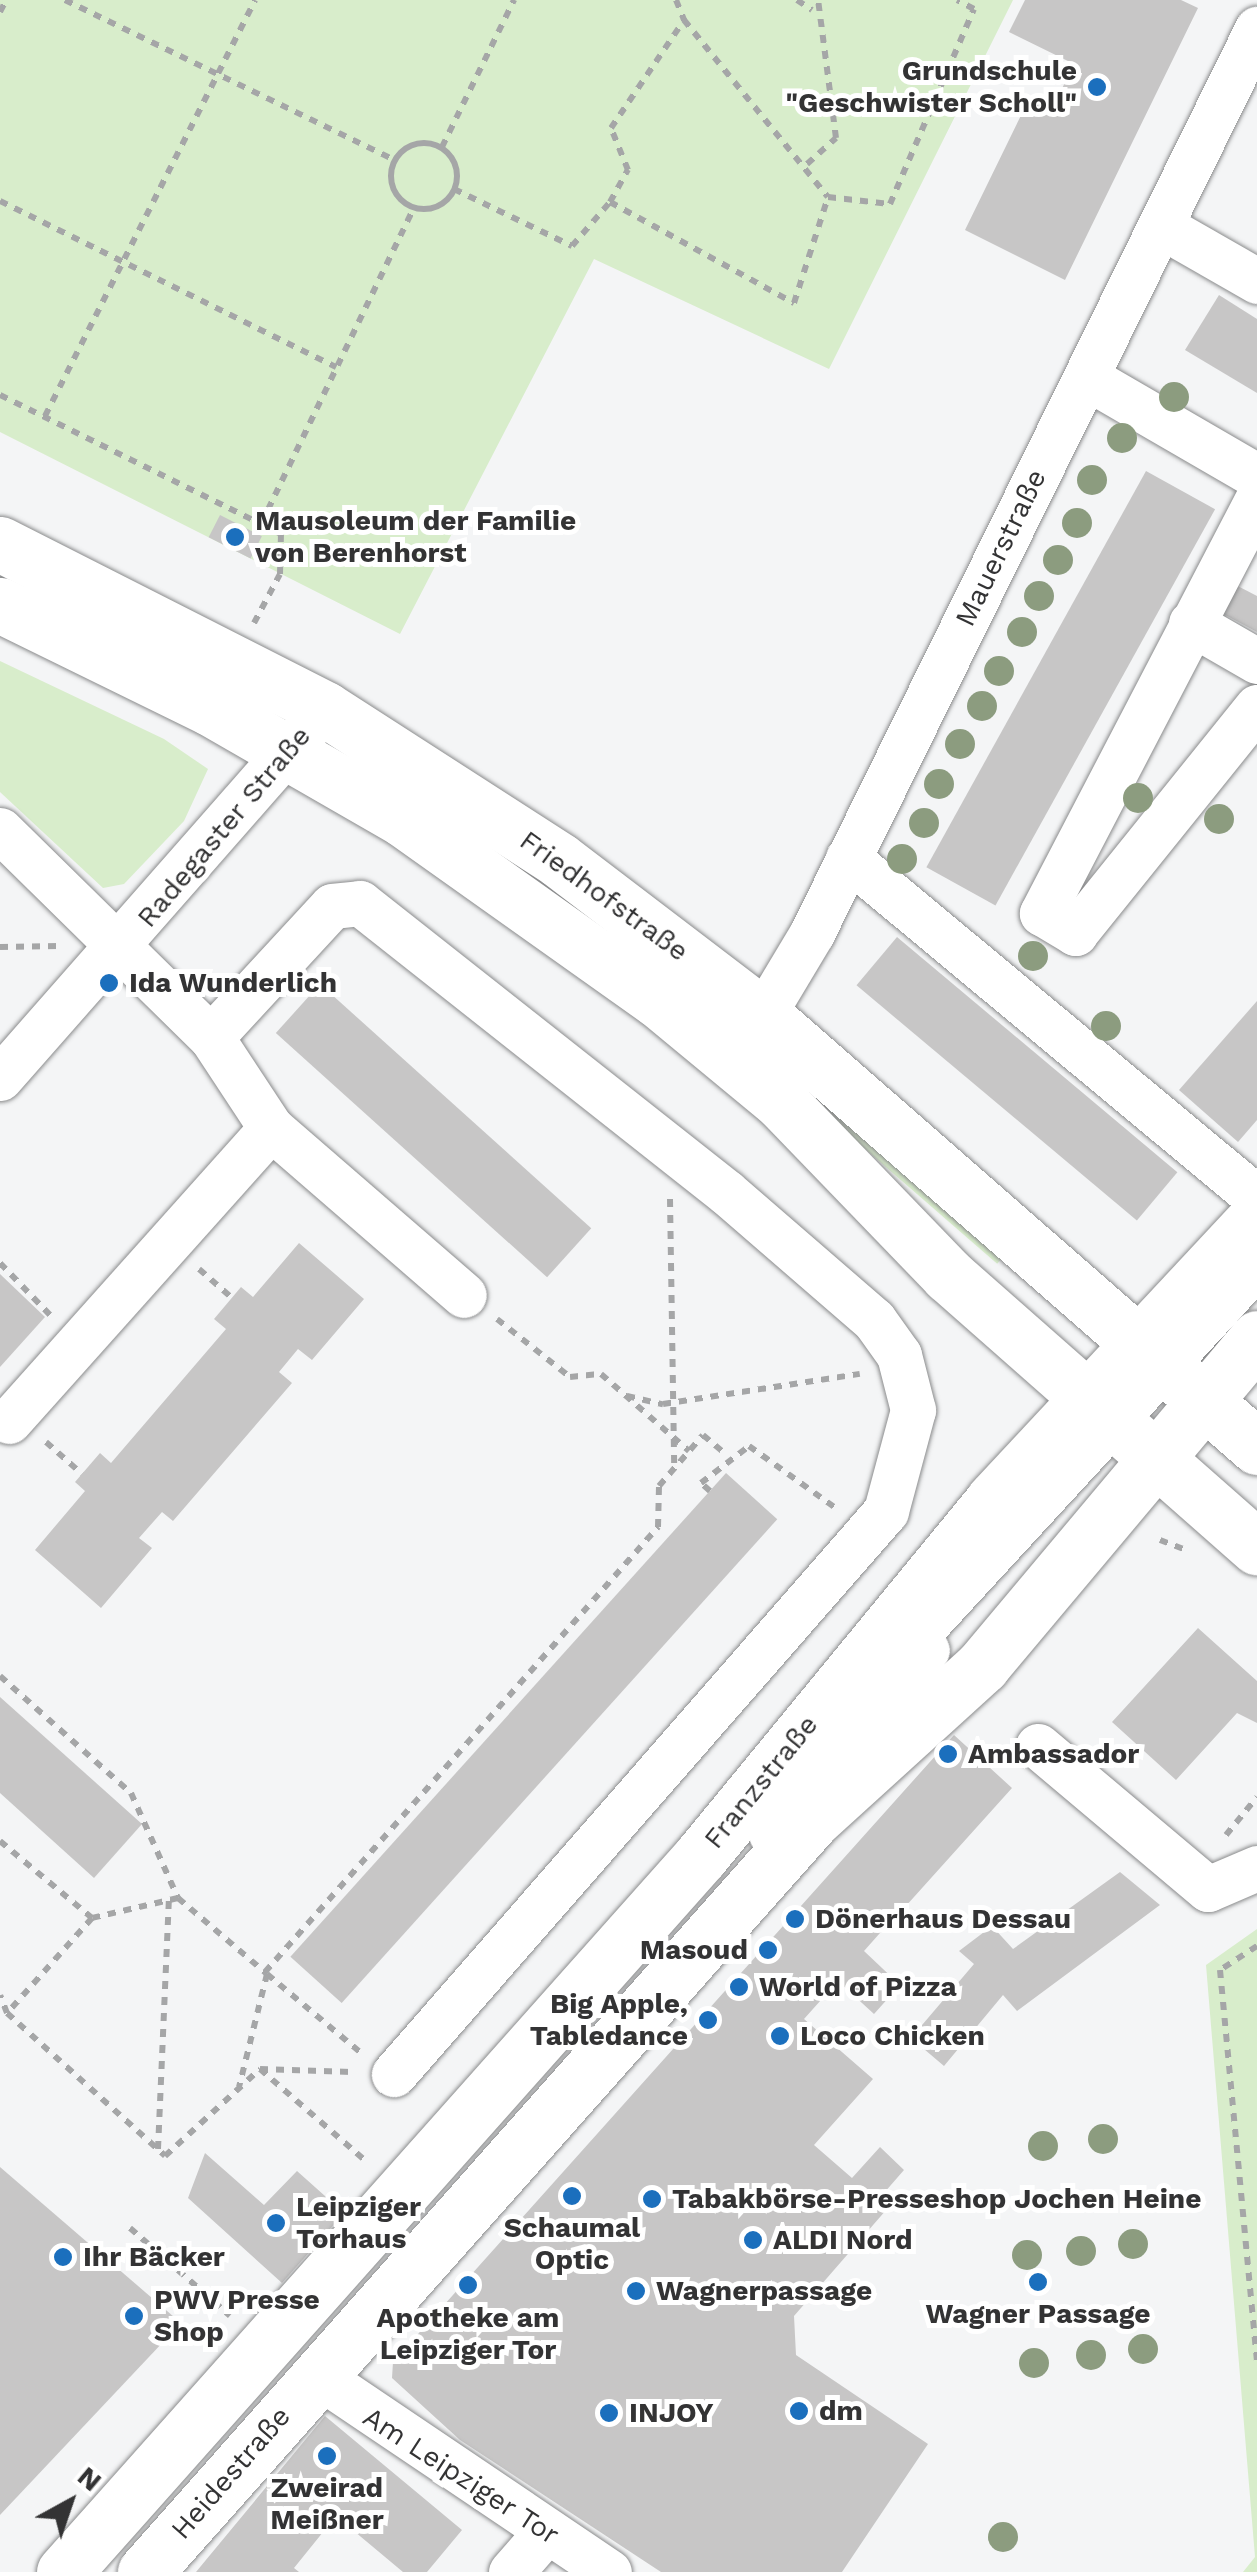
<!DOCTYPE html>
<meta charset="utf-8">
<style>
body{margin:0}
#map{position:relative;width:1257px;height:2572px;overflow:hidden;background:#f4f5f6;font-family:"Work Sans",sans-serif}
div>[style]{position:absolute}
.green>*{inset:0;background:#d8edcb;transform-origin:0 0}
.building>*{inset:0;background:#c7c6c6;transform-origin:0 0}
.path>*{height:6px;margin-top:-3px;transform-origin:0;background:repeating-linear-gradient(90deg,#a5a6a7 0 8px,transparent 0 16px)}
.path>.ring{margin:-3px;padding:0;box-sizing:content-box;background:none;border:6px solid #a5a6a7;border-radius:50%}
.roads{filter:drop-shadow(0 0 2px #8a8b8c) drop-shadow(0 0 2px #8a8b8c)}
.minor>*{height:45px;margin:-22.5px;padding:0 22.5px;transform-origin:22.5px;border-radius:22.5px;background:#fff}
.major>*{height:55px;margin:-27.5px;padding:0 27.5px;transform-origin:27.5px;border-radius:27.5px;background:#fff}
.trees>*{width:30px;height:30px;margin:-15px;border-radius:50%;background:#8c9c7f}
.dots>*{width:28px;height:28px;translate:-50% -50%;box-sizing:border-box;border:5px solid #fff;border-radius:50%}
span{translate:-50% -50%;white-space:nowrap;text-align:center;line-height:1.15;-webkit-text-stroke:10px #fff;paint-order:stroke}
.poi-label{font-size:28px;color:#333334;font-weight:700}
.right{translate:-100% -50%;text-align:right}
.left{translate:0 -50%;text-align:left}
.street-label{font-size:28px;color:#333334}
.north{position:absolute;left:20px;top:2452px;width:100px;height:100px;-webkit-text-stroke:8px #fff;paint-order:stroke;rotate:40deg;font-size:28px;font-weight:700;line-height:40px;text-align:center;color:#333334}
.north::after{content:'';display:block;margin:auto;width:35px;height:45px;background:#333334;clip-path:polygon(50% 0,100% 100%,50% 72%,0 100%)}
</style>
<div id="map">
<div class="green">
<div style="clip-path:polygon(0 0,1013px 0,829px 369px,594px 259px,400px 634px,0 432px)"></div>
<div style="clip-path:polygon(0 661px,164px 739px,208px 769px,184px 821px,124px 884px,103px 888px,0 792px)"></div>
<div style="left:796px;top:1073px;width:277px;height:12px;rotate:41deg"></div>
<div style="clip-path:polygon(1257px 1929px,1257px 2572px,1243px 2572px,1255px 2557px,1206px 1965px)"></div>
</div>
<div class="building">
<div style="clip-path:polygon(1025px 0,1181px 0,1198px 8px,1065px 280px,965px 230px,1028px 101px,1051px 111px,1074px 64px,1009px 32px)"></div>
<div style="clip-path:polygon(1219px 295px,1257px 319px,1257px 393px,1185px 350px)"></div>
<div style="left:1146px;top:471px;width:79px;height:453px;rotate:29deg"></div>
<div style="left:220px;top:515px;width:47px;height:25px;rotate:27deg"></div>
<div style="clip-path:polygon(1230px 582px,1257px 596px,1257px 632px,1216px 610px)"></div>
<div style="left:897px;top:937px;width:366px;height:63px;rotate:40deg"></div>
<div style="left:320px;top:984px;width:365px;height:66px;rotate:42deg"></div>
<div style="clip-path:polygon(1257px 1001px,1257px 1120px,1238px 1142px,1179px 1090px)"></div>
<div style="clip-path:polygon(299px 1243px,364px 1299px,312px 1360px,298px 1349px,279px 1372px,292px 1383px,173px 1521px,162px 1512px,139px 1538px,152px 1548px,101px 1608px,35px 1550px,85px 1491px,75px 1482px,100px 1453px,111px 1463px,226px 1329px,214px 1319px,241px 1287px,253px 1297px)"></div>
<div style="clip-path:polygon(0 1274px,45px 1317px,0 1367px)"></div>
<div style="left:726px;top:1473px;width:69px;height:651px;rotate:42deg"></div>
<div style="clip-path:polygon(1198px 1628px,1257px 1681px,1257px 1723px,1237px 1713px,1176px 1780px,1112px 1722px)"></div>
<div style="clip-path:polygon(0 1697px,142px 1824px,94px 1878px,0 1793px)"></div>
<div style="clip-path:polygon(954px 1735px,1012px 1788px,905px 1907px,914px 1914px,897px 1932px,888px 1924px,864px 1951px,900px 1985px,874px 2014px,838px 1981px,804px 2019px,873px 2079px,814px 2145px,852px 2178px,880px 2147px,904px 2170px,877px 2201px,887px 2209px,794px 2316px,796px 2355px,928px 2444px,842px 2572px,661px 2572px,460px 2440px,392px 2378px,393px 2362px)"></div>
<div style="clip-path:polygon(1120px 1872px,1160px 1905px,1017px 2011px,1003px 1995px,944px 2066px,911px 2038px,974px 1964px,959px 1951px,992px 1926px,1013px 1949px)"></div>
<div style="clip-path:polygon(205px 2153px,264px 2205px,297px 2171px,344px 2213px,282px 2283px,188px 2198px)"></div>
<div style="clip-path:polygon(0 2167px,181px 2323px,0 2515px)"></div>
<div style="clip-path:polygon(325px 2416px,462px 2530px,427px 2572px,403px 2572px,336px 2516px,294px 2568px,299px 2572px,196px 2572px)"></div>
</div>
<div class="path">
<div style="left:65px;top:0;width:366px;rotate:25.9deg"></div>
<div style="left:676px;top:0;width:22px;rotate:68deg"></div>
<div style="left:797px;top:0;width:18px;rotate:34deg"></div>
<div style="left:0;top:12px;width:13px;rotate:-63deg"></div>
<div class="ring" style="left:391px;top:143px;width:60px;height:60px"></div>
<div style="left:442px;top:147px;width:164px;rotate:-63.9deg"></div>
<div style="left:807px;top:164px;width:39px;rotate:-42deg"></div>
<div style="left:836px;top:138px;width:139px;rotate:-97.4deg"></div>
<div style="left:454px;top:189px;width:131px;rotate:25.8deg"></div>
<div style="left:572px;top:246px;width:58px;rotate:-49.2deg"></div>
<div style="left:610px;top:202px;width:210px;rotate:28.8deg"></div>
<div style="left:794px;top:303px;width:111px;rotate:-72.2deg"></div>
<div style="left:828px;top:197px;width:62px;rotate:6.4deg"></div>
<div style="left:890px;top:204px;width:212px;rotate:-66.7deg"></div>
<div style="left:974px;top:9px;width:19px;rotate:-152deg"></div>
<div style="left:0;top:201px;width:375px;rotate:26.3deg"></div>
<div style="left:610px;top:202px;width:37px;rotate:-61deg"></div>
<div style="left:628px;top:170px;width:45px;rotate:-112deg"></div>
<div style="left:611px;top:128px;width:130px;rotate:-55.9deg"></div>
<div style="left:684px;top:20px;width:228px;rotate:50.9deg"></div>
<div style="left:0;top:395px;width:291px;rotate:26.3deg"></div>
<div style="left:45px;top:416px;width:466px;rotate:-63.2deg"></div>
<div style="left:254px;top:623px;width:55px;rotate:-62deg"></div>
<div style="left:280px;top:574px;width:40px;rotate:-88.6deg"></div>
<div style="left:281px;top:534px;width:22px;rotate:-153deg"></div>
<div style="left:261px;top:524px;width:352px;rotate:-64.2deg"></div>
<div style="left:0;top:947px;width:59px;rotate:-1deg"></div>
<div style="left:670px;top:1199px;width:268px;rotate:89.1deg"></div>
<div style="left:0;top:1263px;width:72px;rotate:46.1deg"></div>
<div style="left:199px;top:1269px;width:44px;rotate:41.3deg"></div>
<div style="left:497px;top:1319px;width:93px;rotate:38.5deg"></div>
<div style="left:570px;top:1377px;width:31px;rotate:-6deg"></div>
<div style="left:601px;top:1374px;width:117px;rotate:41.2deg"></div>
<div style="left:627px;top:1396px;width:37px;rotate:13deg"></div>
<div style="left:663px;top:1404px;width:199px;rotate:-8.7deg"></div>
<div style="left:46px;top:1442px;width:48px;rotate:41.6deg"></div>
<div style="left:710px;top:1491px;width:12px;rotate:-138deg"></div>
<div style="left:701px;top:1483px;width:61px;rotate:-37.6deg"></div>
<div style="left:749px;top:1446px;width:108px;rotate:35.6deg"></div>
<div style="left:1160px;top:1540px;width:28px;rotate:21deg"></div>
<div style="left:0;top:1676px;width:176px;rotate:41.8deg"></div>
<div style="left:131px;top:1793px;width:115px;rotate:65.9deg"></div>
<div style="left:178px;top:1898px;width:88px;rotate:166.9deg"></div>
<div style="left:92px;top:1918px;width:127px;rotate:131.8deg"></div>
<div style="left:7px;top:2013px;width:19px;rotate:-111deg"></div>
<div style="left:1226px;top:1835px;width:49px;rotate:-50.8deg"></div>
<div style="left:0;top:1841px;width:120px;rotate:39.9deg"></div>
<div style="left:178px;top:1898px;width:117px;rotate:40.5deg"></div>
<div style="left:267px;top:1974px;width:116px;rotate:103.9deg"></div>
<div style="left:1257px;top:1946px;width:44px;rotate:147deg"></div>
<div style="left:1220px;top:1970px;width:395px;rotate:84.6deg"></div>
<div style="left:265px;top:1972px;width:594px;rotate:-48.55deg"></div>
<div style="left:658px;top:1527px;width:41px;rotate:-88.6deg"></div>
<div style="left:659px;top:1486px;width:67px;rotate:-49.2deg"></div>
<div style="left:703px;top:1435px;width:31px;rotate:40deg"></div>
<div style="left:267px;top:1974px;width:121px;rotate:40deg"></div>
<div style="left:7px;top:2013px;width:213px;rotate:42.1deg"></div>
<div style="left:165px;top:2156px;width:129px;rotate:-42.5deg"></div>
<div style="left:260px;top:2069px;width:92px;rotate:1.9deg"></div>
<div style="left:260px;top:2069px;width:142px;rotate:41deg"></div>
<div style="left:158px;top:2149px;width:249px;rotate:-87.5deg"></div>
<div style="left:130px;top:2228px;width:133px;rotate:41.3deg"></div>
</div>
<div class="roads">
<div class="minor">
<div style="left:1161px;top:226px;width:111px;rotate:29.8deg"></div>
<div style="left:1086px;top:377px;width:198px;rotate:30.1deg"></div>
<div style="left:1257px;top:500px;width:466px;rotate:117.5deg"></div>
<div style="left:1042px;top:913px;width:39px;rotate:31deg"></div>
<div style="left:1075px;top:933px;width:290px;rotate:-51.2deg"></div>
<div style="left:1191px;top:623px;width:76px;rotate:29.9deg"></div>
<div style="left:0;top:830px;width:296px;rotate:44.5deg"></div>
<div style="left:211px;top:1037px;width:178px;rotate:-47.3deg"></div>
<div style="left:332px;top:906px;width:28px;rotate:-6deg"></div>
<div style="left:360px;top:903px;width:466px;rotate:38.3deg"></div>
<div style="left:726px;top:1192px;width:196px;rotate:40.9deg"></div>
<div style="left:874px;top:1320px;width:43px;rotate:54.5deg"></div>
<div style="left:899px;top:1355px;width:57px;rotate:75.7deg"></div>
<div style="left:913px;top:1410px;width:105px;rotate:105deg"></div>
<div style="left:886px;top:1511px;width:748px;rotate:131.15deg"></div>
<div style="left:848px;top:858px;width:532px;rotate:39.74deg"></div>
<div style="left:211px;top:1037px;width:109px;rotate:56.6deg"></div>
<div style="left:271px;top:1128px;width:255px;rotate:40.9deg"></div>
<div style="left:745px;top:1045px;width:131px;rotate:-59.1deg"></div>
<div style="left:812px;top:933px;width:1008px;rotate:-63.79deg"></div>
<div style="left:0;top:1078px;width:465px;rotate:-48.7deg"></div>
<div style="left:9px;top:1421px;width:393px;rotate:-48.2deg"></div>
<div style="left:890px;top:1664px;width:542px;rotate:-47.39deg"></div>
<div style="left:1038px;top:1746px;width:222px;rotate:40.1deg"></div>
<div style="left:1208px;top:1889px;width:53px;rotate:-23.2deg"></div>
<div style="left:771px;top:1834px;width:241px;rotate:-49.7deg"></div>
<div style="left:317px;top:2375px;width:352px;rotate:34deg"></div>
<div style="left:511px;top:2572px;width:53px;rotate:-48.8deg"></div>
</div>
<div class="major">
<div style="left:0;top:544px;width:364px;rotate:26.9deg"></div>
<div style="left:325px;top:709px;width:278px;rotate:32.8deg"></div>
<div style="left:559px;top:860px;width:258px;rotate:37.3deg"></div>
<div style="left:764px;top:1016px;width:655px;rotate:41.16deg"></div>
<div style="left:0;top:605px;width:234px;rotate:26.1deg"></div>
<div style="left:210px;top:708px;width:223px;rotate:29.9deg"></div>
<div style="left:403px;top:819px;width:313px;rotate:35.4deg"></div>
<div style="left:658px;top:1000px;width:158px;rotate:39.6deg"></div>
<div style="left:780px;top:1101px;width:242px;rotate:46deg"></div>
<div style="left:948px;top:1275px;width:412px;rotate:41.4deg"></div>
<div style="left:64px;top:2572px;width:958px;rotate:-48.34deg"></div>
<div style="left:701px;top:1856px;width:460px;rotate:-50.6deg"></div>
<div style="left:993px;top:1500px;width:387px;rotate:-47deg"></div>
<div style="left:145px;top:2572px;width:1006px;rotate:-48.39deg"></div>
<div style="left:813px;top:1820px;width:229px;rotate:-42.3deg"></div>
<div style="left:982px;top:1666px;width:428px;rotate:-50deg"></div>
</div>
</div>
<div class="trees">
<div style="left:1174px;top:397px"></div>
<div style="left:1122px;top:438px"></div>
<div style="left:1092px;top:480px"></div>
<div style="left:1077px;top:523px"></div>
<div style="left:1058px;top:560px"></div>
<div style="left:1039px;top:596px"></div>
<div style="left:1022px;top:632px"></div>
<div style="left:999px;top:671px"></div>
<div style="left:982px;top:706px"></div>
<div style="left:960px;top:744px"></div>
<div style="left:939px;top:784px"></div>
<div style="left:1138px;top:798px"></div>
<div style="left:1219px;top:819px"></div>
<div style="left:924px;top:823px"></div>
<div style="left:902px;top:859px"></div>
<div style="left:1033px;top:956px"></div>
<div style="left:1106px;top:1026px"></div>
<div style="left:1103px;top:2139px"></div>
<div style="left:1043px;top:2146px"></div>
<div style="left:1133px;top:2244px"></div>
<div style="left:1081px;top:2251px"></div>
<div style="left:1027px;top:2255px"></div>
<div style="left:1143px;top:2349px"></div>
<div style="left:1091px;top:2355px"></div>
<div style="left:1034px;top:2363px"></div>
<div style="left:1003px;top:2537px"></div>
</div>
<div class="dots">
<div style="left:1097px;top:87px;background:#1b6fbd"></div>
<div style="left:235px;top:537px;background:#1b6fbd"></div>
<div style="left:109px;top:983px;background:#1b6fbd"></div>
<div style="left:948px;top:1754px;background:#1b6fbd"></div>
<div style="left:795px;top:1919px;background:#1b6fbd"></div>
<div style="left:768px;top:1950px;background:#1b6fbd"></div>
<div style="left:739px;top:1987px;background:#1b6fbd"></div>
<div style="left:708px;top:2020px;background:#1b6fbd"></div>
<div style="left:780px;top:2036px;background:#1b6fbd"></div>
<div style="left:572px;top:2196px;background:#1b6fbd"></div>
<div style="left:652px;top:2199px;background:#1b6fbd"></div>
<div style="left:276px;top:2223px;background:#1b6fbd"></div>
<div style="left:753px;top:2240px;background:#1b6fbd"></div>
<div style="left:63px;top:2257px;background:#1b6fbd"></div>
<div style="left:1038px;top:2282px;background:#1b6fbd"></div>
<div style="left:468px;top:2285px;background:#1b6fbd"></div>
<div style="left:636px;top:2291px;background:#1b6fbd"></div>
<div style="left:134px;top:2316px;background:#1b6fbd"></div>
<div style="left:799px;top:2411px;background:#1b6fbd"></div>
<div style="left:609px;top:2413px;background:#1b6fbd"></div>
<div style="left:327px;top:2456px;background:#1b6fbd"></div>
</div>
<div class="poi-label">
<span class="right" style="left:1077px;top:87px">Grundschule<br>"Geschwister Scholl"</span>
<span class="left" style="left:255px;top:537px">Mausoleum der Familie<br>von Berenhorst</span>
<span class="left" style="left:129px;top:983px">Ida Wunderlich</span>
<span class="left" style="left:968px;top:1754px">Ambassador</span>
<span class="left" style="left:815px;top:1919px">Dönerhaus Dessau</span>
<span class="right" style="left:748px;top:1950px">Masoud</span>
<span class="left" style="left:759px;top:1987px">World of Pizza</span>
<span class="right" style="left:688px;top:2020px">Big Apple,<br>Tabledance</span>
<span class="left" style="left:800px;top:2036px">Loco Chicken</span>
<span class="left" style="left:672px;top:2199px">Tabakbörse-Presseshop Jochen Heine</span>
<span class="left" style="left:296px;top:2223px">Leipziger<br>Torhaus</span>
<span style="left:572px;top:2244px">Schaumal<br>Optic</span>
<span class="left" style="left:773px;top:2240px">ALDI Nord</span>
<span class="left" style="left:83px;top:2257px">Ihr Bäcker</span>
<span class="left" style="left:656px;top:2291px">Wagnerpassage</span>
<span class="left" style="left:154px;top:2316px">PWV Presse<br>Shop</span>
<span style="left:1038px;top:2314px">Wagner Passage</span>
<span style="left:468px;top:2334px">Apotheke am<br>Leipziger Tor</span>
<span class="left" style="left:819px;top:2411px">dm</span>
<span class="left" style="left:629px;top:2413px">INJOY</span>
<span style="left:327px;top:2504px">Zweirad<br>Meißner</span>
</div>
<div class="street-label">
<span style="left:1001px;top:548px;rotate:-64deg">Mauerstraße</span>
<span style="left:224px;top:827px;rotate:-50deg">Radegaster Straße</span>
<span style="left:604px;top:896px;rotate:36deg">Friedhofstraße</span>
<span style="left:761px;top:1782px;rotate:-51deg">Franzstraße</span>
<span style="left:231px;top:2473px;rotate:-49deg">Heidestraße</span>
<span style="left:461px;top:2476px;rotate:33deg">Am Leipziger Tor</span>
</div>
<div class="north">N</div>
</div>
